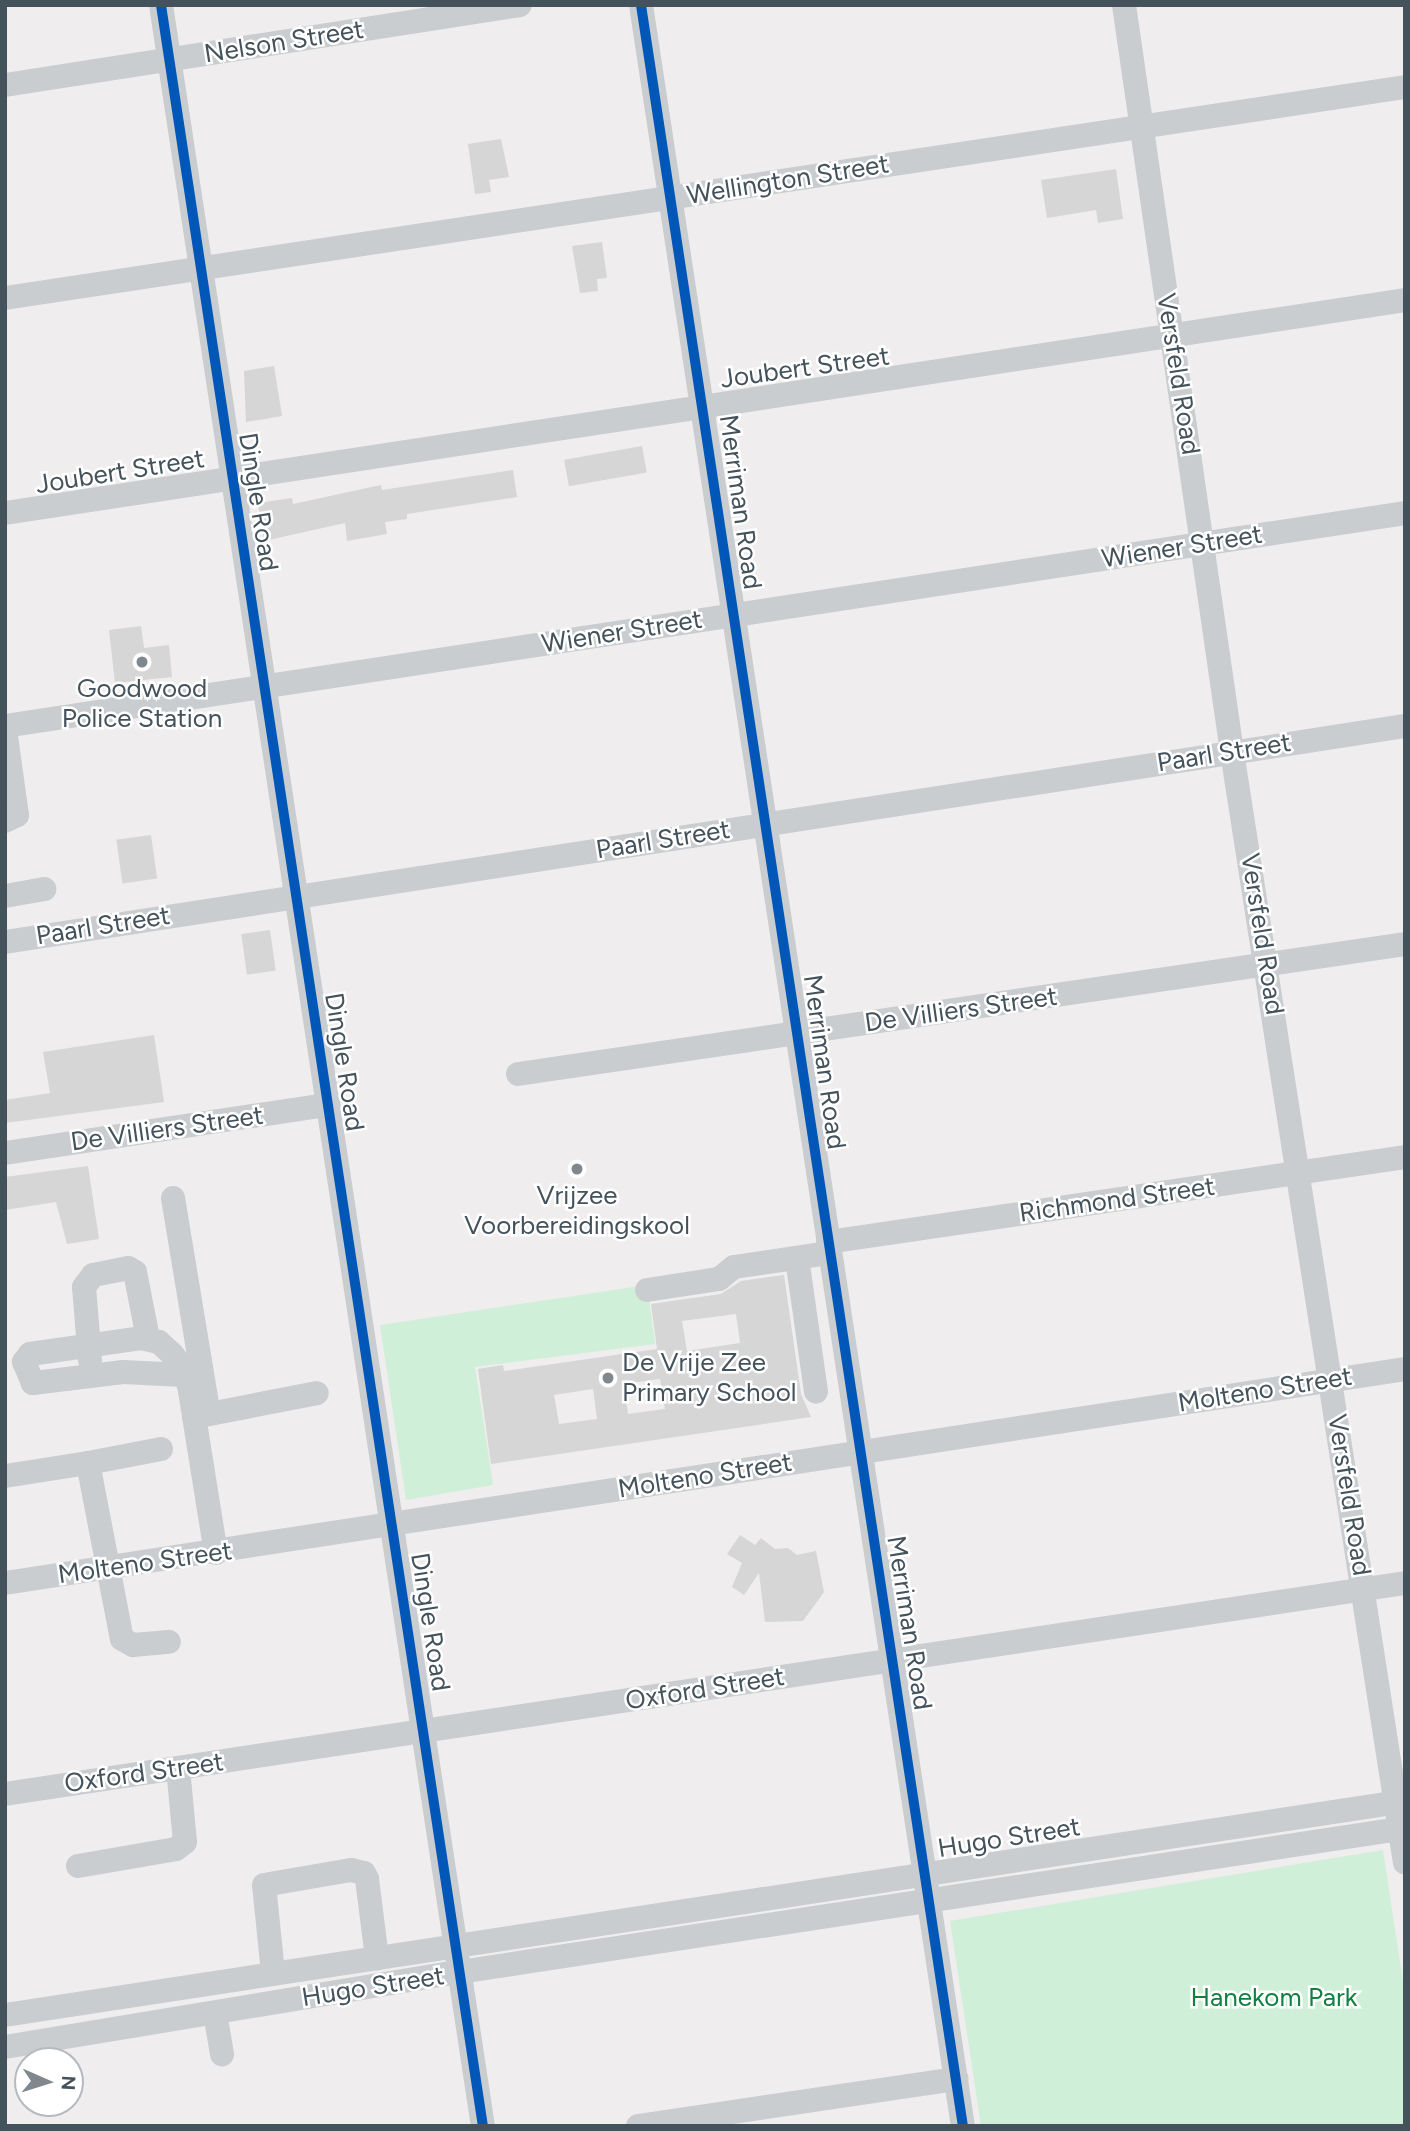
<!DOCTYPE html>
<style>
body{margin:0}
#map{position:relative;width:1410px;height:2131px;overflow:hidden;background:#efeded;font-family:Figtree,sans-serif}
div>[style]{position:absolute}
.green>*{inset:0;background:#d0efd9}
.building>*{inset:0;background:#d6d6d7;transform-origin:0 0}
.minor>*{height:24px;margin:-12px;padding:0 12px;transform-origin:12px;border-radius:12px;background:#cacdcf}
.cycleway>*{height:10px;margin:-5px;padding:0 5px;transform-origin:5px;border-radius:5px;background:#0057b8}
.dots>*{width:19px;height:19px;translate:-50% -50%;box-sizing:border-box;border:4px solid #fff;border-radius:50%}
span{translate:-50% -50%;white-space:nowrap;text-align:center;line-height:1.15;-webkit-text-stroke:5px #fff;paint-order:stroke}
.street-label{font-size:26px;color:#44525b}
.poi-label{font-size:26px;color:#44525b}
.left{translate:0 -50%;text-align:left}
.park-label{font-size:26px;color:#118041}
.frame{position:absolute;inset:0;border:7px solid #44525b;pointer-events:none}
.north{position:absolute;left:14px;top:2047px;width:70px;height:70px;box-sizing:border-box;background:#fff;border:2px solid #b4babd;border-radius:50%;rotate:93deg;font-size:19px;font-weight:700;line-height:28px;text-align:center;color:#44525b}
.north::after{content:'';display:block;margin:auto;width:24px;height:32px;background:#80888e;clip-path:polygon(50% 0,100% 100%,50% 72%,0 100%)}
</style>
<div id="map">
<div class="green">
<div style="clip-path:polygon(647px 1285px,655px 1344px,475px 1367px,493px 1485px,406px 1500px,380px 1325px)"></div>
<div style="clip-path:polygon(1383px 1850px,1405px 1995px,1405px 2126px,981px 2126px,950px 1921px)"></div>
</div>
<div class="building">
<div style="clip-path:polygon(501px 139px,509px 177px,489px 180px,491px 192px,475px 194px,468px 144px)"></div>
<div style="clip-path:polygon(1116px 169px,1123px 219px,1098px 223px,1096px 210px,1047px 218px,1041px 180px)"></div>
<div style="clip-path:polygon(602px 242px,607px 278px,597px 279px,598px 291px,580px 293px,572px 246px)"></div>
<div style="clip-path:polygon(274px 366px,282px 416px,246px 422px,244px 371px)"></div>
<div style="left:642px;top:446px;width:27px;height:79px;rotate:80deg"></div>
<div style="clip-path:polygon(513px 470px,517px 497px,407px 514px,407px 519px,385px 522px,387px 534px,347px 541px,345px 523px,264px 541px,258px 503px,292px 498px,293px 504px,381px 485px,382px 490px)"></div>
<div style="clip-path:polygon(141px 626px,144px 648px,169px 645px,172px 677px,115px 683px,109px 630px)"></div>
<div style="left:151px;top:835px;width:44px;height:35px;rotate:82deg"></div>
<div style="left:270px;top:930px;width:41px;height:29px;rotate:82deg"></div>
<div style="clip-path:polygon(154px 1035px,164px 1102px,5px 1123px,5px 1100px,50px 1093px,43px 1052px)"></div>
<div style="clip-path:polygon(88px 1166px,99px 1239px,67px 1244px,56px 1202px,5px 1210px,5px 1177px)"></div>
<div style="clip-path:polygon(evenodd,784px 1275px,801px 1394px,811px 1417px,491px 1464px,478px 1369px,503px 1365px,504px 1371px,657px 1349px,651px 1304px,721px 1294px,741px 1281px,784px 1275px,736px 1314px,740px 1343px,687px 1351px,682px 1321px,736px 1314px,784px 1275px,660px 1379px,665px 1409px,628px 1414px,624px 1384px,660px 1379px,784px 1275px,593px 1389px,597px 1419px,559px 1424px,554px 1395px,593px 1389px)"></div>
<div style="clip-path:polygon(740px 1535px,755px 1545px,761px 1538px,775px 1549px,788px 1548px,797px 1555px,816px 1551px,824px 1592px,803px 1621px,765px 1622px,759px 1573px,744px 1595px,732px 1587px,742px 1563px,727px 1554px)"></div>
</div>
<div class="minor">
<div style="left:161px;top:5px;width:2145px;rotate:81.37deg"></div>
<div style="left:641px;top:5px;width:2145px;rotate:81.37deg"></div>
<div style="left:1124px;top:5px;width:755px;rotate:81.77deg"></div>
<div style="left:1232px;top:752px;width:1124px;rotate:81.15deg"></div>
<div style="left:5px;top:85px;width:521px;rotate:-8.83deg"></div>
<div style="left:5px;top:298px;width:1416px;rotate:-8.57deg"></div>
<div style="left:5px;top:513px;width:1416px;rotate:-8.65deg"></div>
<div style="left:5px;top:726px;width:1416px;rotate:-8.65deg"></div>
<div style="left:5px;top:729px;width:87px;rotate:82.1deg"></div>
<div style="left:17px;top:815px;width:13px;rotate:153deg"></div>
<div style="left:5px;top:896px;width:40px;rotate:-10deg"></div>
<div style="left:5px;top:942px;width:1417px;rotate:-8.77deg"></div>
<div style="left:518px;top:1074px;width:896px;rotate:-8.34deg"></div>
<div style="left:5px;top:1153px;width:327px;rotate:-8.5deg"></div>
<div style="left:173px;top:1198px;width:209px;rotate:80.6deg"></div>
<div style="left:828px;top:1242px;width:583px;rotate:-8.38deg"></div>
<div style="left:797px;top:1258px;width:135px;rotate:81.9deg"></div>
<div style="left:647px;top:1290px;width:73px;rotate:-8.7deg"></div>
<div style="left:719px;top:1279px;width:19px;rotate:-39deg"></div>
<div style="left:734px;top:1267px;width:97px;rotate:-8.3deg"></div>
<div style="left:90px;top:1360px;width:73px;rotate:-94.7deg"></div>
<div style="left:84px;top:1287px;width:15px;rotate:-53deg"></div>
<div style="left:93px;top:1275px;width:36px;rotate:-11deg"></div>
<div style="left:128px;top:1268px;width:8px;rotate:30deg"></div>
<div style="left:135px;top:1272px;width:67px;rotate:78.9deg"></div>
<div style="left:183px;top:1375px;width:60px;rotate:-177.1deg"></div>
<div style="left:123px;top:1372px;width:91px;rotate:173deg"></div>
<div style="left:33px;top:1383px;width:23px;rotate:-113deg"></div>
<div style="left:24px;top:1362px;width:10px;rotate:-53deg"></div>
<div style="left:30px;top:1354px;width:112px;rotate:-8.2deg"></div>
<div style="left:141px;top:1338px;width:18px;rotate:13deg"></div>
<div style="left:159px;top:1342px;width:18px;rotate:43deg"></div>
<div style="left:172px;top:1354px;width:11px;rotate:52deg"></div>
<div style="left:179px;top:1363px;width:24px;rotate:66deg"></div>
<div style="left:189px;top:1385px;width:170px;rotate:80.9deg"></div>
<div style="left:194px;top:1417px;width:125px;rotate:-11deg"></div>
<div style="left:161px;top:1449px;width:74px;rotate:169.1deg"></div>
<div style="left:88px;top:1463px;width:179px;rotate:79.1deg"></div>
<div style="left:122px;top:1639px;width:13px;rotate:29deg"></div>
<div style="left:133px;top:1645px;width:36px;rotate:-5deg"></div>
<div style="left:5px;top:1476px;width:84px;rotate:-8.9deg"></div>
<div style="left:5px;top:1583px;width:1416px;rotate:-8.69deg"></div>
<div style="left:5px;top:1794px;width:1416px;rotate:-8.57deg"></div>
<div style="left:78px;top:1866px;width:99px;rotate:-9.8deg"></div>
<div style="left:176px;top:1849px;width:11px;rotate:-38deg"></div>
<div style="left:185px;top:1842px;width:74px;rotate:-95.4deg"></div>
<div style="left:273px;top:1973px;width:88px;rotate:-95.8deg"></div>
<div style="left:264px;top:1885px;width:88px;rotate:-9.8deg"></div>
<div style="left:351px;top:1870px;width:13px;rotate:13deg"></div>
<div style="left:364px;top:1873px;width:7px;rotate:63deg"></div>
<div style="left:367px;top:1879px;width:80px;rotate:82.8deg"></div>
<div style="left:215px;top:2013px;width:42px;rotate:80.3deg"></div>
<div style="left:5px;top:2015px;width:1416px;rotate:-8.69deg"></div>
<div style="left:5px;top:2047px;width:461px;rotate:-9.4deg"></div>
<div style="left:460px;top:1972px;width:956px;rotate:-8.66deg"></div>
<div style="left:638px;top:2126px;width:322px;rotate:-8.4deg"></div>
</div>
<div class="cycleway">
<div style="left:161px;top:5px;width:2145px;rotate:81.37deg"></div>
<div style="left:641px;top:5px;width:2145px;rotate:81.37deg"></div>
</div>
<div class="dots">
<div style="left:142px;top:662px;background:#80888e"></div>
<div style="left:577px;top:1169px;background:#80888e"></div>
<div style="left:608px;top:1378px;background:#80888e"></div>
</div>
<div class="street-label">
<span style="left:284px;top:42px;rotate:-9deg">Nelson Street</span>
<span style="left:788px;top:180px;rotate:-9deg">Wellington Street</span>
<span style="left:805px;top:368px;rotate:-8deg">Joubert Street</span>
<span style="left:1178px;top:374px;rotate:81deg">Versfeld Road</span>
<span style="left:120px;top:472px;rotate:-9deg">Joubert Street</span>
<span style="left:258px;top:502px;rotate:81deg">Dingle Road</span>
<span style="left:740px;top:502px;rotate:82deg">Merriman Road</span>
<span style="left:1182px;top:547px;rotate:-9deg">Wiener Street</span>
<span style="left:622px;top:632px;rotate:-9deg">Wiener Street</span>
<span style="left:1224px;top:753px;rotate:-9deg">Paarl Street</span>
<span style="left:663px;top:840px;rotate:-9deg">Paarl Street</span>
<span style="left:103px;top:926px;rotate:-9deg">Paarl Street</span>
<span style="left:1262px;top:934px;rotate:81deg">Versfeld Road</span>
<span style="left:961px;top:1010px;rotate:-8deg">De Villiers Street</span>
<span style="left:344px;top:1062px;rotate:81deg">Dingle Road</span>
<span style="left:824px;top:1062px;rotate:82deg">Merriman Road</span>
<span style="left:167px;top:1129px;rotate:-8deg">De Villiers Street</span>
<span style="left:1117px;top:1200px;rotate:-8deg">Richmond Street</span>
<span style="left:1265px;top:1390px;rotate:-9deg">Molteno Street</span>
<span style="left:705px;top:1476px;rotate:-9deg">Molteno Street</span>
<span style="left:1349px;top:1495px;rotate:81deg">Versfeld Road</span>
<span style="left:145px;top:1563px;rotate:-8deg">Molteno Street</span>
<span style="left:430px;top:1622px;rotate:81deg">Dingle Road</span>
<span style="left:909px;top:1623px;rotate:81deg">Merriman Road</span>
<span style="left:705px;top:1689px;rotate:-9deg">Oxford Street</span>
<span style="left:144px;top:1773px;rotate:-8deg">Oxford Street</span>
<span style="left:1009px;top:1838px;rotate:-9deg">Hugo Street</span>
<span style="left:373px;top:1987px;rotate:-9deg">Hugo Street</span>
</div>
<div class="poi-label">
<span style="left:142px;top:704px">Goodwood<br>Police Station</span>
<span style="left:577px;top:1211px">Vrijzee<br>Voorbereidingskool</span>
<span class="left" style="left:622px;top:1378px">De Vrije Zee<br>Primary School</span>
</div>
<div class="park-label">
<span style="left:1274px;top:1998px">Hanekom Park</span>
</div>
<div class="frame"></div>
<div class="north">N</div>
</div>
